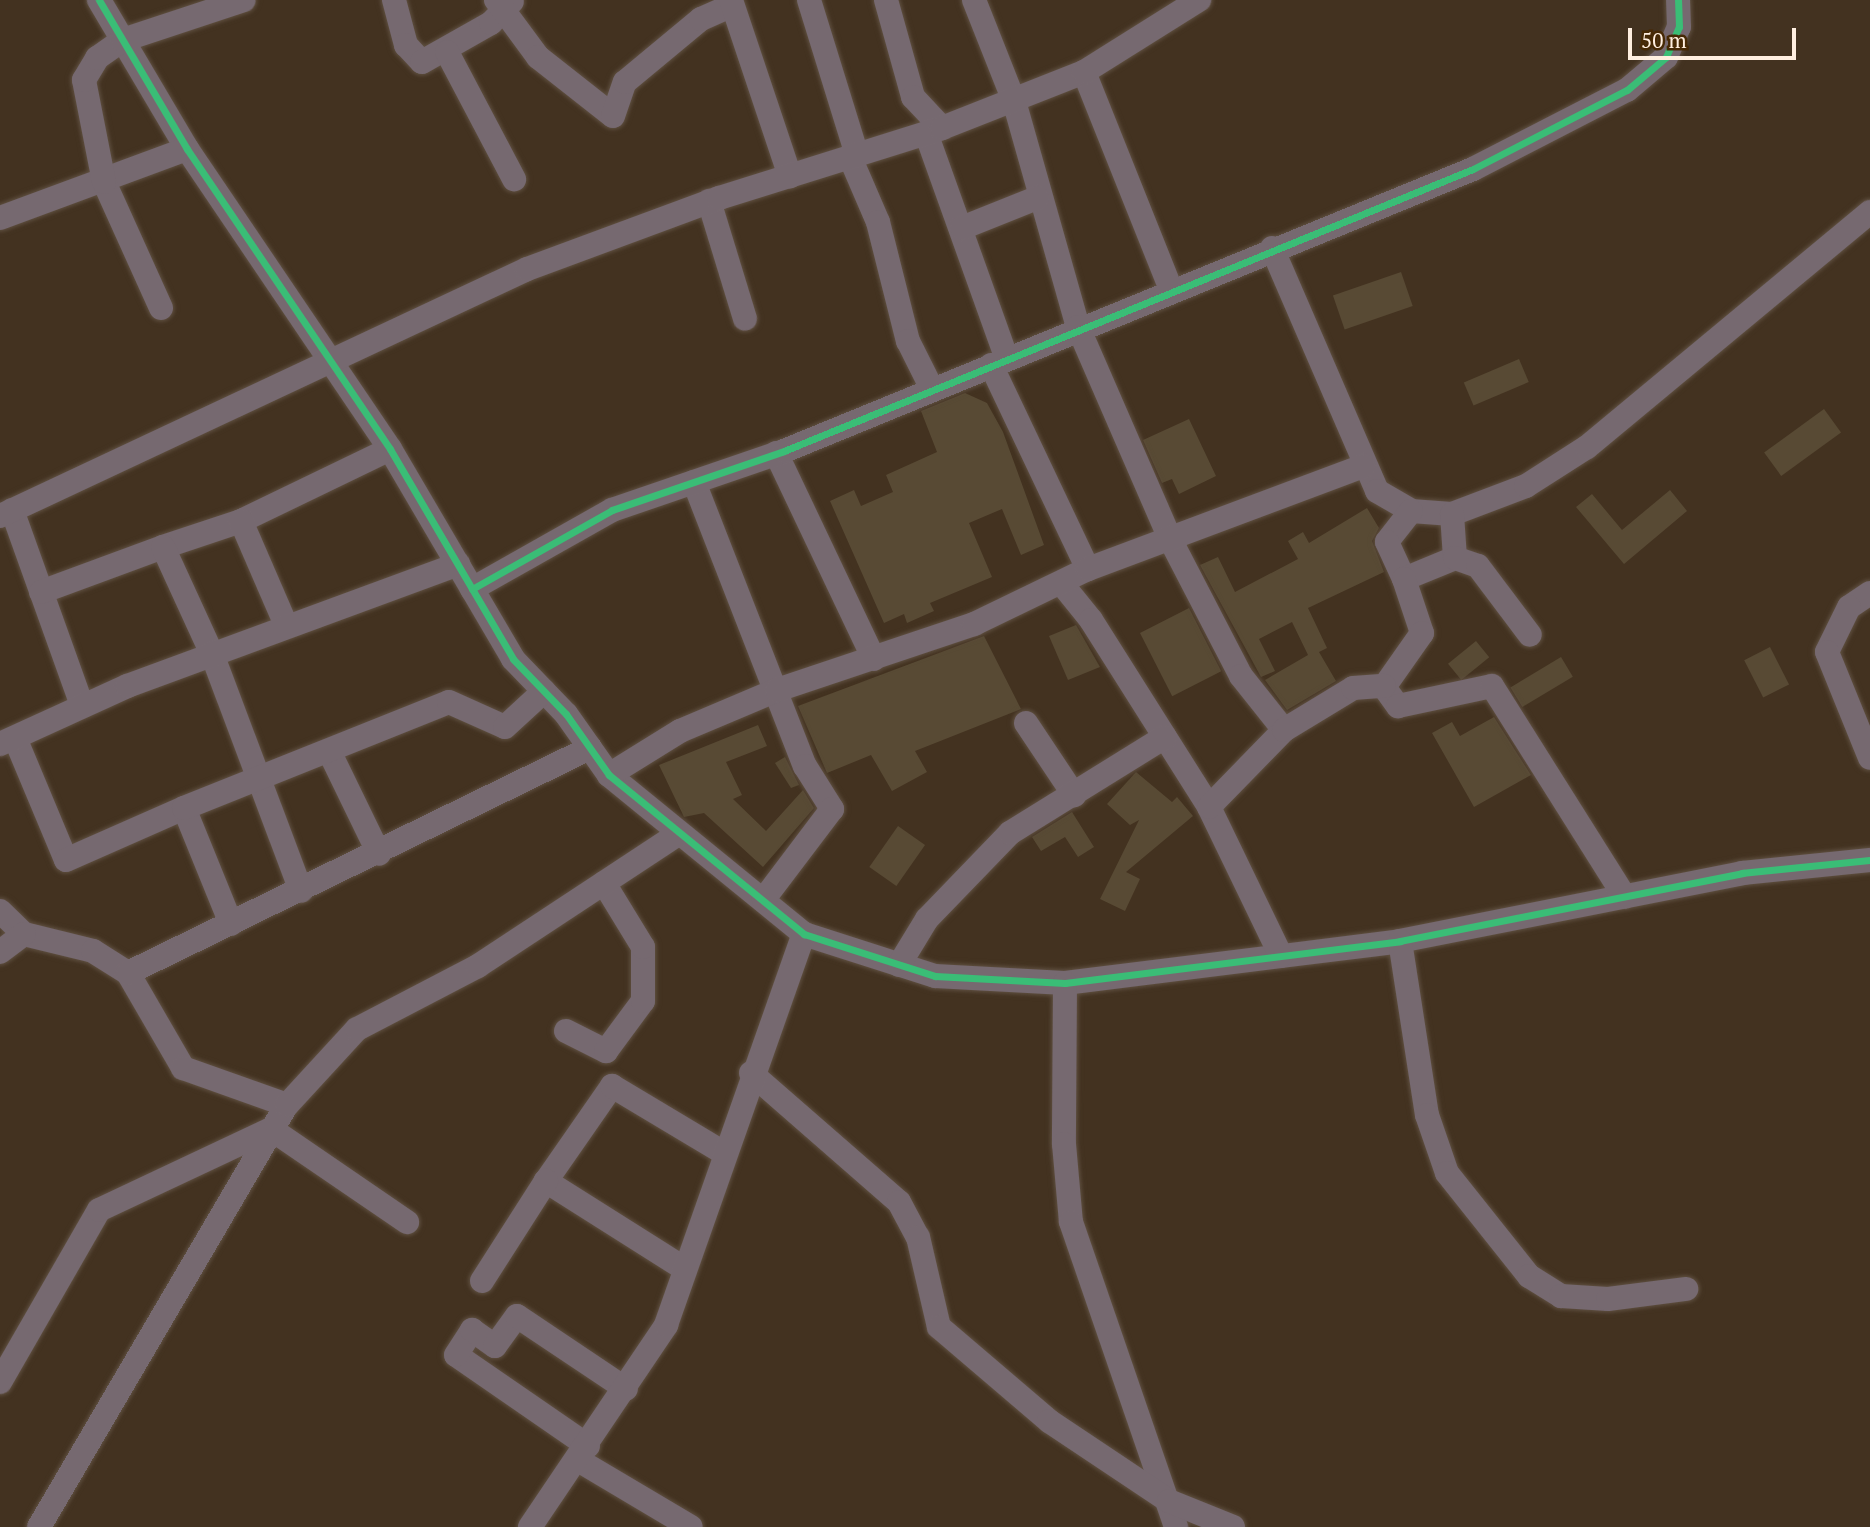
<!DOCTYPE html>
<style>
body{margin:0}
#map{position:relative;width:1870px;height:1527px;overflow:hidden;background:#433220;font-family:"PT Serif",serif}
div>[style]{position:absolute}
.building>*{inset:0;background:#584a34;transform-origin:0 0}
.roads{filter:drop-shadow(0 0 2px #5f5041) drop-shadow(0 0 2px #5f5041)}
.minor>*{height:24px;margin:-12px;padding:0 12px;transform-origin:12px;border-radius:12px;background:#766970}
.cycleway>*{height:7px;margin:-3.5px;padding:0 3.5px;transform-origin:3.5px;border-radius:3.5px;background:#3abd76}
span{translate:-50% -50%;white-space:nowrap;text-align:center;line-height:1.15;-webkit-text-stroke:5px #462905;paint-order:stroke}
.scale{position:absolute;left:1628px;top:28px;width:168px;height:32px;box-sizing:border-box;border:4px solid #ffefe0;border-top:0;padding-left:9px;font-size:21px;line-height:24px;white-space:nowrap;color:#ffefe0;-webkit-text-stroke:5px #462905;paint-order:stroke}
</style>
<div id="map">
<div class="building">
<div style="left:1401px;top:272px;width:36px;height:72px;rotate:71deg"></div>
<div style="left:1519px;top:359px;width:25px;height:60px;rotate:67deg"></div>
<div style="clip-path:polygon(965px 393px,987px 403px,1003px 432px,1044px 545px,1021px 555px,1002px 509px,969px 523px,992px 577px,930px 603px,934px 611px,907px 623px,904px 614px,884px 623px,830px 501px,854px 490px,861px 506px,893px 492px,886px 475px,937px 452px,921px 411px)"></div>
<div style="left:1824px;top:409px;width:29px;height:74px;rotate:54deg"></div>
<div style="clip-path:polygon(1189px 419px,1216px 476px,1179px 494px,1172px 479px,1162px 483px,1143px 440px)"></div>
<div style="clip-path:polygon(1670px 490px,1687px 511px,1624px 564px,1576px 507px,1592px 494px,1622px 530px)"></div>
<div style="clip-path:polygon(1367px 508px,1379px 528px,1372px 541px,1384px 572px,1308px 608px,1327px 648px,1319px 652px,1336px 681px,1287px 710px,1265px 680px,1308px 655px,1292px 622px,1259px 639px,1275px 671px,1261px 677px,1200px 565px,1218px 557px,1235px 592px,1298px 559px,1288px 541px,1303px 532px,1309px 543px)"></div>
<div style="left:1189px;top:608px;width:71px;height:55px;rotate:63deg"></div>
<div style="clip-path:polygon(1076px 625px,1100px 667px,1068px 680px,1049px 636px)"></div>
<div style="clip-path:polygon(984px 636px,1021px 709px,915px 751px,927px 772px,892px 791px,871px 755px,827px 773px,798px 706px)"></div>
<div style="left:1476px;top:641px;width:21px;height:36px;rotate:51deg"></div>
<div style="left:1770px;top:647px;width:42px;height:29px;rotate:63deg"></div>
<div style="left:1561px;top:657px;width:23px;height:59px;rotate:59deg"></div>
<div style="clip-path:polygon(1494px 717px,1531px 775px,1474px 807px,1432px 733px,1452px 722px,1460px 736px)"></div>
<div style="clip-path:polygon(758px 725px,767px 746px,726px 762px,742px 795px,733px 799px,766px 831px,803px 790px,814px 808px,763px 867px,704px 813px,684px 817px,659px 765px)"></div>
<div style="clip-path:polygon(785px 757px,799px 785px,791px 788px,775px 763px)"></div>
<div style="clip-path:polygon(1136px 772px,1172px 802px,1177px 797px,1193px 816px,1126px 872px,1140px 879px,1125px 911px,1100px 899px,1139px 820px,1130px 825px,1107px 804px)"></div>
<div style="clip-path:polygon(1072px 812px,1094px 847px,1078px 857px,1065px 837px,1041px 851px,1032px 837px)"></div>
<div style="left:898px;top:826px;width:33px;height:50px;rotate:35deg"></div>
</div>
<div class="roads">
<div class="minor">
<div style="left:99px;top:0;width:173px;rotate:59.4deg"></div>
<div style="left:187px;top:149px;width:362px;rotate:55.9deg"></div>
<div style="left:390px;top:449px;width:243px;rotate:59.6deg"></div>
<div style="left:513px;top:659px;width:76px;rotate:46.1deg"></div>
<div style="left:566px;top:714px;width:75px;rotate:54.8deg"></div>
<div style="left:609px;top:775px;width:252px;rotate:39.2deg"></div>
<div style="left:804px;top:934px;width:138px;rotate:17.8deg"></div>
<div style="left:935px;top:976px;width:130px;rotate:3.1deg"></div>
<div style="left:1065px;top:983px;width:338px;rotate:-7.1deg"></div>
<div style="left:1400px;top:941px;width:349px;rotate:-11.2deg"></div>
<div style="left:1742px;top:873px;width:129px;rotate:-5.8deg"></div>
<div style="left:394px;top:0;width:47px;rotate:75.1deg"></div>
<div style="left:406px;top:45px;width:23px;rotate:47deg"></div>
<div style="left:422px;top:62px;width:79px;rotate:-29.5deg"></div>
<div style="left:491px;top:23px;width:30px;rotate:-46deg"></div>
<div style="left:496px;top:0;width:71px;rotate:53.6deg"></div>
<div style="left:538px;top:57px;width:95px;rotate:38.2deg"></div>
<div style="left:613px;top:116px;width:36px;rotate:-71deg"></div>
<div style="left:625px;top:82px;width:99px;rotate:-39.7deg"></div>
<div style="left:701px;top:19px;width:34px;rotate:-24deg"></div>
<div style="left:731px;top:0;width:186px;rotate:71.5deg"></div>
<div style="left:809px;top:0;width:162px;rotate:72.8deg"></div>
<div style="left:886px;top:0;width:101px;rotate:74.4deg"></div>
<div style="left:913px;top:97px;width:42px;rotate:46.9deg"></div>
<div style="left:974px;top:0;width:109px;rotate:68.4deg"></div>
<div style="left:1014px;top:101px;width:235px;rotate:74.2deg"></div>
<div style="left:1078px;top:327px;width:231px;rotate:66.5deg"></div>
<div style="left:1170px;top:539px;width:154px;rotate:62.6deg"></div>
<div style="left:1241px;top:676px;width:69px;rotate:51.5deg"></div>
<div style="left:447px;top:52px;width:144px;rotate:62.2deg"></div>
<div style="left:1084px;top:72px;width:235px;rotate:68.2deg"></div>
<div style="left:926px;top:133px;width:240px;rotate:70.3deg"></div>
<div style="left:850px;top:157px;width:71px;rotate:66.7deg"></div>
<div style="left:878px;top:222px;width:123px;rotate:75.9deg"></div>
<div style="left:908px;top:341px;width:54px;rotate:63.4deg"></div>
<div style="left:709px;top:201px;width:123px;rotate:73deg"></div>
<div style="left:0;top:218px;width:199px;rotate:-20.3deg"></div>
<div style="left:962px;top:228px;width:81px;rotate:-21.8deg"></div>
<div style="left:1272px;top:248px;width:265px;rotate:66.6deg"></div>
<div style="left:1377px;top:491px;width:39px;rotate:30deg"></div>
<div style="left:1411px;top:511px;width:41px;rotate:4.2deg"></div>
<div style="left:1452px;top:514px;width:79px;rotate:-20.7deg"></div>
<div style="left:1526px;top:486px;width:72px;rotate:-32.6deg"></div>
<div style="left:1587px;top:447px;width:368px;rotate:-39.7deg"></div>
<div style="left:161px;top:308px;width:138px;rotate:-114.3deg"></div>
<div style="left:104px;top:182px;width:104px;rotate:-101.1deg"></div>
<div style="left:84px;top:80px;width:26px;rotate:-59deg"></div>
<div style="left:97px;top:58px;width:32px;rotate:-35deg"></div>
<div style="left:123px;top:40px;width:127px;rotate:-18.3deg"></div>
<div style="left:991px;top:365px;width:226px;rotate:64.6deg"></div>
<div style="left:776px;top:453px;width:228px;rotate:64.6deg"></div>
<div style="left:694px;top:482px;width:305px;rotate:68.7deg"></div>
<div style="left:805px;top:766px;width:51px;rotate:57.9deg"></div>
<div style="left:832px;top:809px;width:113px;rotate:127.1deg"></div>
<div style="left:12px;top:510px;width:208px;rotate:70.3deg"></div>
<div style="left:1411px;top:511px;width:39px;rotate:128deg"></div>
<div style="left:1387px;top:542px;width:41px;rotate:65.3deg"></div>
<div style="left:1404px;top:579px;width:55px;rotate:-22.4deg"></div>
<div style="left:1452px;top:514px;width:44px;rotate:86.1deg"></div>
<div style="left:1455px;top:558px;width:24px;rotate:19deg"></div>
<div style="left:1478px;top:566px;width:86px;rotate:53deg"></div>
<div style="left:0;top:516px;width:582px;rotate:-25.11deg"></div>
<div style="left:527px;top:269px;width:205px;rotate:-20.3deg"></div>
<div style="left:719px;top:198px;width:234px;rotate:-17.4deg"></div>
<div style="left:942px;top:128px;width:153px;rotate:-21.5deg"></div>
<div style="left:1084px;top:72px;width:136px;rotate:-32.1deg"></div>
<div style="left:241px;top:521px;width:165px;rotate:-25.8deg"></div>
<div style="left:163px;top:547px;width:82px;rotate:-18.4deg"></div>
<div style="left:241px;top:521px;width:113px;rotate:66.6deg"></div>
<div style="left:1404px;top:579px;width:57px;rotate:71.6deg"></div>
<div style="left:1422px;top:633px;width:66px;rotate:125.1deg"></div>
<div style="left:1384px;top:687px;width:24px;rotate:54deg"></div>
<div style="left:1398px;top:706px;width:96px;rotate:-12deg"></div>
<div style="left:1492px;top:686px;width:249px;rotate:57.8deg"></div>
<div style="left:1062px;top:584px;width:46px;rotate:51.1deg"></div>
<div style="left:1091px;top:620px;width:221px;rotate:57.7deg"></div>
<div style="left:472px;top:589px;width:161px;rotate:-29.4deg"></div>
<div style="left:612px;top:510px;width:182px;rotate:-18.9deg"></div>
<div style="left:784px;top:451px;width:744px;rotate:-22.26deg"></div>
<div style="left:1473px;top:169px;width:173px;rotate:-27.2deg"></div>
<div style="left:1627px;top:90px;width:51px;rotate:-40.2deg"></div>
<div style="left:1666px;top:57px;width:33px;rotate:-67deg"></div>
<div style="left:1679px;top:27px;width:27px;rotate:-92deg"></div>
<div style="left:41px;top:592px;width:130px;rotate:-20.2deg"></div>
<div style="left:163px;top:547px;width:118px;rotate:65.4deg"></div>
<div style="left:212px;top:654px;width:253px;rotate:69.4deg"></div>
<div style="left:1870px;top:593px;width:25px;rotate:146deg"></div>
<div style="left:1849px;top:607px;width:50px;rotate:116.1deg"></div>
<div style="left:1827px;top:652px;width:114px;rotate:67.9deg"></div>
<div style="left:1026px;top:723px;width:87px;rotate:56.3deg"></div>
<div style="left:15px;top:738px;width:132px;rotate:67.3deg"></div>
<div style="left:66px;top:860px;width:129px;rotate:-23.8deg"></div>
<div style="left:184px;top:808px;width:125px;rotate:67.9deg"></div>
<div style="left:0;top:744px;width:140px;rotate:-24.5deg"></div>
<div style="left:127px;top:686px;width:353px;rotate:-20.2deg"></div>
<div style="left:330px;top:753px;width:112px;rotate:64.1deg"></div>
<div style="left:609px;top:775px;width:84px;rotate:-31.8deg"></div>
<div style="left:680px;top:731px;width:105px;rotate:-22.9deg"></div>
<div style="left:777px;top:690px;width:208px;rotate:-18.5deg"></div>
<div style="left:974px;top:624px;width:127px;rotate:-25.8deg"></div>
<div style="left:1088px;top:569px;width:294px;rotate:-20.5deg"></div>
<div style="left:184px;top:808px;width:285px;rotate:-21.8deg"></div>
<div style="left:449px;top:702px;width:61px;rotate:24.1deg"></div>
<div style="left:505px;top:727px;width:53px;rotate:-42.7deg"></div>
<div style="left:0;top:911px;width:33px;rotate:44deg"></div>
<div style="left:24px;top:934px;width:71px;rotate:13.8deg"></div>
<div style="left:93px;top:951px;width:41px;rotate:32.2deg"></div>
<div style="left:128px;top:973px;width:110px;rotate:59.9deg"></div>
<div style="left:183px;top:1068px;width:110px;rotate:19.6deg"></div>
<div style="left:1400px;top:941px;width:176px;rotate:81.2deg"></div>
<div style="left:1427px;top:1115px;width:61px;rotate:71deg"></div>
<div style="left:1447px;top:1173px;width:132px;rotate:51.5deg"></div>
<div style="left:1529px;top:1276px;width:38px;rotate:32deg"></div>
<div style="left:1561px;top:1296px;width:47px;rotate:3.7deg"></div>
<div style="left:1608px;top:1299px;width:79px;rotate:-7.3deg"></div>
<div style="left:0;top:952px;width:30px;rotate:-37deg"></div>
<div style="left:1281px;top:956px;width:165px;rotate:-115.8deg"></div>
<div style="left:1209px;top:807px;width:107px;rotate:-45.8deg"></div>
<div style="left:1284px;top:730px;width:81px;rotate:-31.3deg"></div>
<div style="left:1353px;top:688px;width:31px;rotate:-4deg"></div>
<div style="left:899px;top:965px;width:54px;rotate:-58.7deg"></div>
<div style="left:927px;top:919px;width:120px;rotate:-46deg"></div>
<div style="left:1010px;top:833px;width:182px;rotate:-31.8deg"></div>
<div style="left:128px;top:973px;width:514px;rotate:-25.97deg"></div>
<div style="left:1065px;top:983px;width:161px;rotate:90.4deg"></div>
<div style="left:1064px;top:1144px;width:78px;rotate:84.9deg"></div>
<div style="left:1071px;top:1222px;width:323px;rotate:71deg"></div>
<div style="left:566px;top:1031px;width:45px;rotate:26.6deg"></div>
<div style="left:606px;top:1051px;width:62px;rotate:-53.5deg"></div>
<div style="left:643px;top:1001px;width:54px;rotate:-90deg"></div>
<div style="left:643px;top:947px;width:75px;rotate:-121.4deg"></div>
<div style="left:751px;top:1073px;width:196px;rotate:41.1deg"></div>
<div style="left:899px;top:1202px;width:40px;rotate:62deg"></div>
<div style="left:918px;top:1237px;width:92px;rotate:76.9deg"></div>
<div style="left:939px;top:1327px;width:145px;rotate:40.5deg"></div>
<div style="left:1049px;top:1421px;width:144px;rotate:33.7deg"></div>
<div style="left:1169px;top:1501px;width:69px;rotate:22.1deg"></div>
<div style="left:685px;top:1269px;width:165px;rotate:-147.7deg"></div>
<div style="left:546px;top:1181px;width:116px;rotate:-55.2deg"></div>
<div style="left:612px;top:1086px;width:131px;rotate:30.9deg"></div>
<div style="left:482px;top:1281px;width:119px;rotate:-57.4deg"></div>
<div style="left:0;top:1382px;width:198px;rotate:-60.1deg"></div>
<div style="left:99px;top:1210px;width:190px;rotate:-25.2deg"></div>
<div style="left:271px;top:1129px;width:165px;rotate:34.4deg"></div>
<div style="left:588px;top:1446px;width:160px;rotate:-145.4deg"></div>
<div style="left:456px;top:1355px;width:30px;rotate:-57deg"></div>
<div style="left:472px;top:1330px;width:28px;rotate:35deg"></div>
<div style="left:495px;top:1346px;width:37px;rotate:-54deg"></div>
<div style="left:517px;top:1316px;width:131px;rotate:33.8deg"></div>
<div style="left:578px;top:1460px;width:131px;rotate:30.7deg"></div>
<div style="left:39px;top:1527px;width:489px;rotate:-59.6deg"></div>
<div style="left:287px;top:1105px;width:103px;rotate:-47.4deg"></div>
<div style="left:357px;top:1029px;width:136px;rotate:-27.5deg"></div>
<div style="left:478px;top:966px;width:240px;rotate:-33.4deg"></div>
<div style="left:530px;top:1527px;width:244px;rotate:-56deg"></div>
<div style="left:666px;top:1325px;width:415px;rotate:-70.6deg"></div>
</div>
</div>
<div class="cycleway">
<div style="left:99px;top:0;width:173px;rotate:59.4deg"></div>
<div style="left:187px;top:149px;width:362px;rotate:55.9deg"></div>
<div style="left:390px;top:449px;width:243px;rotate:59.6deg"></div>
<div style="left:513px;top:659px;width:76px;rotate:46.1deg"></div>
<div style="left:566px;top:714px;width:75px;rotate:54.8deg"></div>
<div style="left:609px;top:775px;width:252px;rotate:39.2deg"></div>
<div style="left:804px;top:934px;width:138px;rotate:17.8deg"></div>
<div style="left:935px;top:976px;width:130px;rotate:3.1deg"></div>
<div style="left:1065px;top:983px;width:338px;rotate:-7.1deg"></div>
<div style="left:1400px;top:941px;width:349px;rotate:-11.2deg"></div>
<div style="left:1742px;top:873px;width:129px;rotate:-5.8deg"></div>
<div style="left:472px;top:589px;width:161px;rotate:-29.4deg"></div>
<div style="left:612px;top:510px;width:182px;rotate:-18.9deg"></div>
<div style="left:784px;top:451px;width:744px;rotate:-22.26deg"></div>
<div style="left:1473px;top:169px;width:173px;rotate:-27.2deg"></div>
<div style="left:1627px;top:90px;width:51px;rotate:-40.2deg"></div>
<div style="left:1666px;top:57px;width:33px;rotate:-67deg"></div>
<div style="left:1679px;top:27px;width:27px;rotate:-92deg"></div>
</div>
<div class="scale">50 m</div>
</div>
